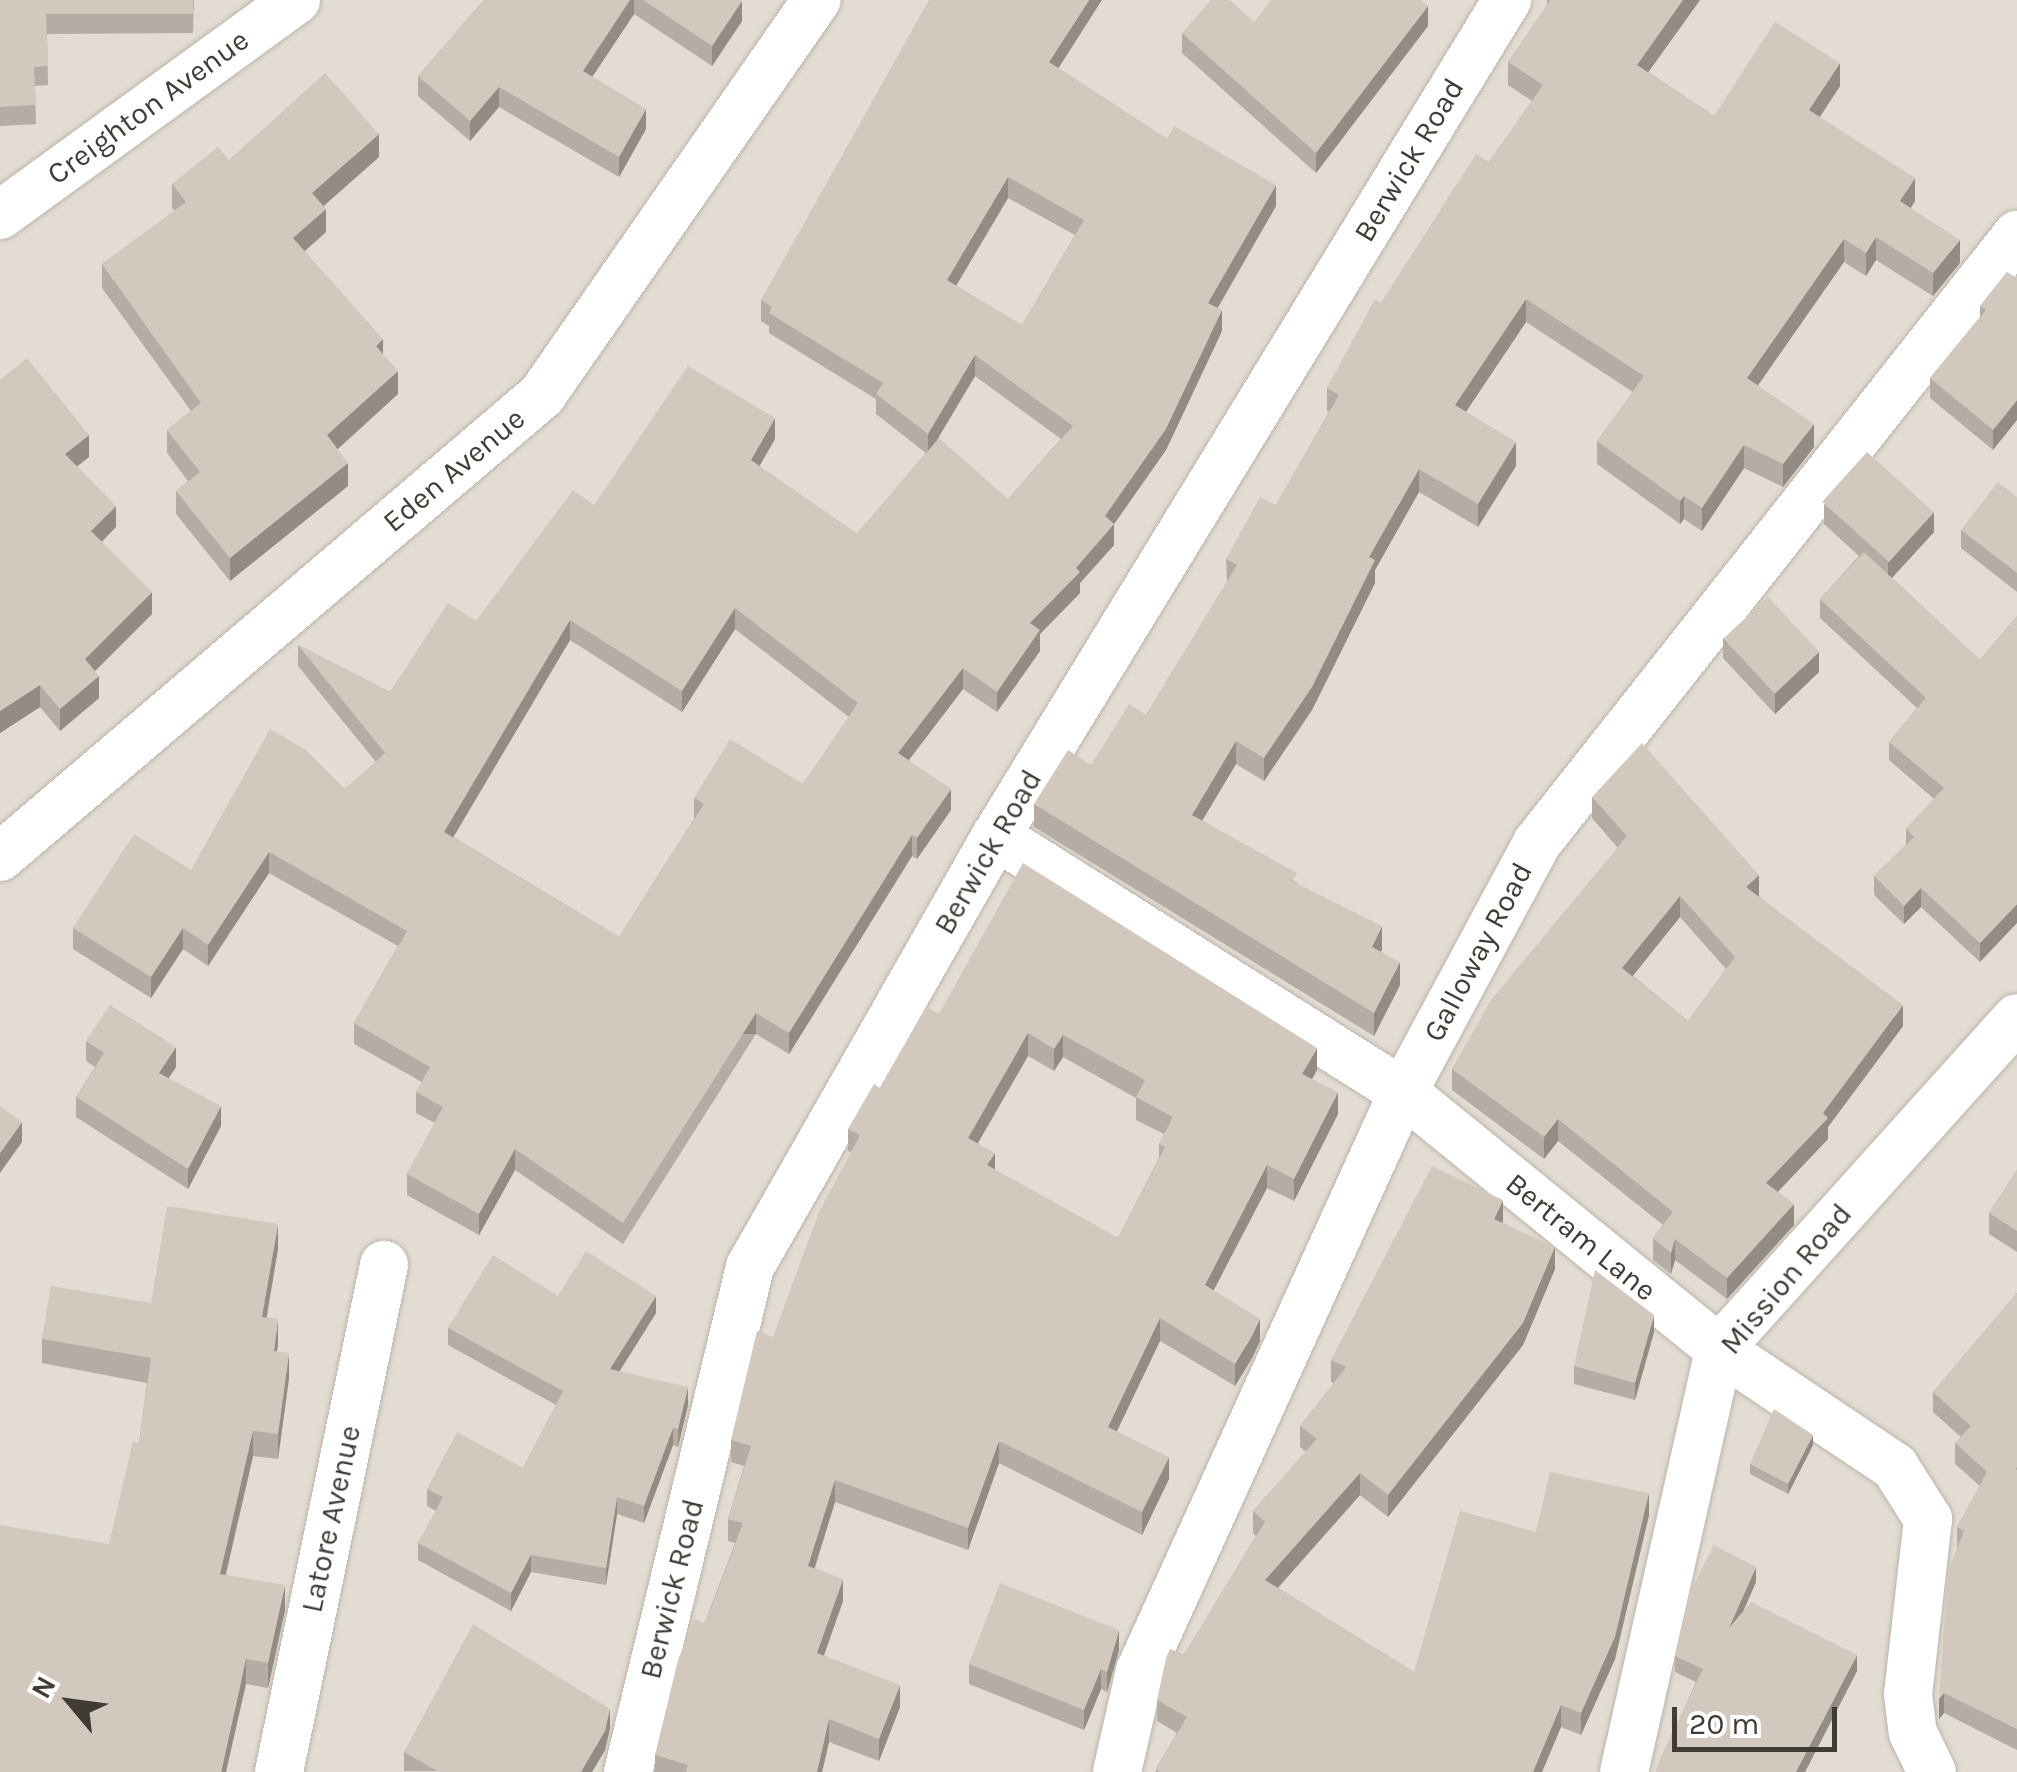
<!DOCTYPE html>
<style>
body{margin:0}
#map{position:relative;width:2017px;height:1772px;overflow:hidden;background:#efebe4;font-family:Karla,sans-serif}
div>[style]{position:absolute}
.residential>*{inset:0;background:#e3dcd2;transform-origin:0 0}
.roads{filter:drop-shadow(0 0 2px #bcb4ab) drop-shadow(0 0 2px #bcb4ab)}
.street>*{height:48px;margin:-24px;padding:0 24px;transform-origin:24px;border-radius:24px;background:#fff}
.wall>*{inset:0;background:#b5aca3}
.shaded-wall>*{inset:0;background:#938c85;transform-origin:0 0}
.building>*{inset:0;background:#d2c8be;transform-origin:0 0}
span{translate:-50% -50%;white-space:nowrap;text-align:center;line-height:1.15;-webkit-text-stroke:8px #fff;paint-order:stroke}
.street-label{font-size:30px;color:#413b35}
.north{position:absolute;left:20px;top:1652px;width:100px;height:100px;-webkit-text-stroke:8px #fff;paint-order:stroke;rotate:299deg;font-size:28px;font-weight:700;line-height:40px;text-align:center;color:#413b35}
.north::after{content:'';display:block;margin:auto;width:35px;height:45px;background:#413b35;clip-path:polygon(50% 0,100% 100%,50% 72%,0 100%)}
.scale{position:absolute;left:1672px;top:1707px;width:165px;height:45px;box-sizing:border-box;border:5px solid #413b35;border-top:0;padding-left:12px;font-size:30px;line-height:35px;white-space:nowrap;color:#413b35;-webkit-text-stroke:8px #fff;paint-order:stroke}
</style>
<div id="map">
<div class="residential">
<div style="left:0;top:0;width:2017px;height:1772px"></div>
</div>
<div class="roads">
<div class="street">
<div style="left:0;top:215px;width:366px;rotate:-36deg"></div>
<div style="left:996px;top:836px;width:481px;rotate:32.2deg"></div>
<div style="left:1403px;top:1092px;width:407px;rotate:39.1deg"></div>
<div style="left:1719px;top:1349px;width:212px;rotate:33.8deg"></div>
<div style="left:1895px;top:1467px;width:62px;rotate:57.6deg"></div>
<div style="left:1928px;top:1519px;width:176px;rotate:96.5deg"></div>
<div style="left:1908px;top:1694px;width:39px;rotate:83deg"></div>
<div style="left:1913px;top:1733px;width:43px;rotate:64deg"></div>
<div style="left:0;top:857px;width:712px;rotate:-40.44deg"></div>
<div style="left:542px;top:395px;width:481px;rotate:-55.2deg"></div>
<div style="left:279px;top:1772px;width:518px;rotate:-78.3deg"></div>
<div style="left:628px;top:1772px;width:520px;rotate:-76.42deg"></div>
<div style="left:750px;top:1267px;width:496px;rotate:-60.3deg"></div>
<div style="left:996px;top:836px;width:980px;rotate:-58.56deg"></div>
<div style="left:1117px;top:1772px;width:104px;rotate:-77.2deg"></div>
<div style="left:1140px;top:1671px;width:636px;rotate:-65.57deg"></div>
<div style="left:1403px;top:1092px;width:283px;rotate:-61.7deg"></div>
<div style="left:1537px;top:843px;width:775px;rotate:-51.71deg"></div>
<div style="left:1624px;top:1772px;width:434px;rotate:-77.3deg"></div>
<div style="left:1719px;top:1349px;width:445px;rotate:-48deg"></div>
</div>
</div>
<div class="wall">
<div style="clip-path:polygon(0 0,194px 0,193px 33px,47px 34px,48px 85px,35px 86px,36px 124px,0 126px)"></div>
<div style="clip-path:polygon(484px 0,741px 0,742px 21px,712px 66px,634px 14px,592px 77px,646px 129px,619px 177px,499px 107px,470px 141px,418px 96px,418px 76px)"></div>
<div style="clip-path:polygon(1547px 0,1700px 0,1648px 72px,1714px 116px,1840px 86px,1820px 117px,1915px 201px,1911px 208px,1960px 263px,1933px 296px,1876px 260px,1866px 276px,1844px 262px,1758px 385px,1814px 447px,1783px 487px,1744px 468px,1702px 531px,1684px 519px,1680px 524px,1597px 464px,1597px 441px,1633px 392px,1526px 322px,1466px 412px,1516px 466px,1478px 527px,1419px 492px,1375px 570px,1375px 583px,1312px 710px,1264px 781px,1236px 764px,1202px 820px,1297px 883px,1382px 949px,1381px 952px,1400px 985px,1374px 1036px,1034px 827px,1034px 804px,1091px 765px,1146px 715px,1227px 582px,1226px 559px,1276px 505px,1329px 412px,1327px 411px,1327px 388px,1381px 303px,1489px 162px,1532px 101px,1508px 85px,1508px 62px,1547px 6px)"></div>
<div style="clip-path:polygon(1254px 22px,1428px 26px,1316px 173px,1182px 53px,1182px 33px)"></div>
<div style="clip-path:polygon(evenodd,1058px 68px,1167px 139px,1276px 206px,1218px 308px,1222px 331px,1166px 450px,1114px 524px,1114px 545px,1080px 583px,1080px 593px,1040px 634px,1040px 651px,997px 712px,963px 689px,909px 760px,951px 810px,917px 859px,912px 856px,789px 1054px,756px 1034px,623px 1244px,515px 1170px,479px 1235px,407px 1195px,407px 1174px,435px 1123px,416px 1113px,416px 1092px,422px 1082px,354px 1044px,354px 1023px,398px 946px,269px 873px,208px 966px,183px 949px,151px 998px,73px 949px,73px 928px,191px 870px,345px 789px,376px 762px,298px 666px,298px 645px,390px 692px,476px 621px,594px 505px,775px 439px,759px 466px,857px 534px,926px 453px,876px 414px,876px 399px,769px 333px,769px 326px,761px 321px,761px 300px,1058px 68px,1008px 198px,1075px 235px,1022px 325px,956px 286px,1008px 198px,1058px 68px,975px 376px,1061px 439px,1008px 499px,937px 440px,975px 376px,1058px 68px,735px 629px,849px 717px,803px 784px,694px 798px,694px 819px,619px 937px,453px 837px,570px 640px,682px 712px,735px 629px)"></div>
<div style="clip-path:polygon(379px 157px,324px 206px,326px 232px,305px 251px,383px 354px,398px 394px,337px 449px,348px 486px,230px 581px,176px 514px,176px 491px,188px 481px,167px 453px,167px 430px,191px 411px,102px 288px,102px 264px,175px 211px,172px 208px,172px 184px,229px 160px)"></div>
<div style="clip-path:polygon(2007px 272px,1993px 450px,1930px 398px,1930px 378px,1980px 317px,1980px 306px)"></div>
<div style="clip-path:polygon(0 380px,89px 457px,77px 466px,116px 527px,102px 542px,152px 614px,95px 671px,99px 698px,60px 731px,40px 707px,0 733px)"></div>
<div style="clip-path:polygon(2017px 497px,2017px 592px,1961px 548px,1961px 530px)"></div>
<div style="clip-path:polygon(1824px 504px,1934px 532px,1892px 578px,1980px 660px,2017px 616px,1980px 962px,1921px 907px,1904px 924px,1874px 895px,1874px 876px,1906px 845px,1906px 829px,1934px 799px,1889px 760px,1889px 742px,1917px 708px,1820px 618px,1820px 599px,1859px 556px,1824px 524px)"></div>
<div style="clip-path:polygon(1723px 638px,1819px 672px,1775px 714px,1723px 658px)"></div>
<div style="clip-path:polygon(evenodd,1592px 797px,1759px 896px,1903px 1026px,1828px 1127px,1828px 1139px,1778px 1192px,1794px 1225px,1727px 1299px,1675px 1260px,1671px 1274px,1653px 1260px,1653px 1238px,1663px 1225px,1558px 1141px,1544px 1159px,1452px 1090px,1452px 1069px,1618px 848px,1592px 818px,1592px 797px,1680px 917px,1726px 969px,1688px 1021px,1633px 976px,1680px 917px)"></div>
<div style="clip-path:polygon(evenodd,939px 1014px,1317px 1070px,1312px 1079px,1338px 1114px,1294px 1201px,1267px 1188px,1213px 1290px,1260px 1341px,1252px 1358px,1235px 1386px,1160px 1341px,1116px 1432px,1169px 1479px,1142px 1535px,999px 1463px,968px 1550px,835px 1502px,815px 1568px,843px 1601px,824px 1655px,900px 1707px,879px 1761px,829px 1742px,822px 1772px,655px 1772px,655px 1755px,735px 1543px,728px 1541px,728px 1519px,744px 1466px,731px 1462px,731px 1440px,773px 1337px,851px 1152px,848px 1151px,848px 1129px,939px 1014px,1028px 1056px,1054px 1071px,1063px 1057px,1136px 1098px,1136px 1120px,1164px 1134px,1159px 1144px,1159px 1158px,1118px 1238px,995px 1170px,978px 1143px,1028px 1056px)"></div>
<div style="clip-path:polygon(86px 1041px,176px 1067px,168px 1078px,221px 1126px,188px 1189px,76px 1117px,76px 1097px,95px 1067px,86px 1061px)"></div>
<div style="clip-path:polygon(2017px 1170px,2017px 1252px,1989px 1234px,1989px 1213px)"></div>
<div style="clip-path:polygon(1503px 1223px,1555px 1269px,1523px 1345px,1388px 1517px,1360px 1495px,1278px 1588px,1414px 1672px,1536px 1532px,1649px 1515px,1615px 1659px,1581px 1735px,1561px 1727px,1542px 1772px,1156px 1772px,1156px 1769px,1177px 1733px,1157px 1721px,1157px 1700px,1256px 1536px,1253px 1533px,1253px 1511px,1306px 1452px,1300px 1447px,1300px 1426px,1334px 1383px,1331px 1382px,1331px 1360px)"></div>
<div style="clip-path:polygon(278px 1249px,267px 1317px,278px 1343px,277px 1352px,289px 1378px,278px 1459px,253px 1456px,226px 1575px,285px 1610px,268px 1688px,246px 1684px,109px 1544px,139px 1443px,147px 1383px,42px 1363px,42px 1339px,151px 1303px)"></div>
<div style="clip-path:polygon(2017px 1293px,2017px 1750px,1944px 1713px,1939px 1719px,1957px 1548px,1957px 1527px,1980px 1486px,1955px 1464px,1955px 1443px,1961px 1437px,1933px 1412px,1933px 1392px)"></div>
<div style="clip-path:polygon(558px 1296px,656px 1313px,620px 1371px,688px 1405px,678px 1447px,673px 1445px,644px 1523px,617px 1514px,606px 1585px,531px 1572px,511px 1611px,418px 1560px,418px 1543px,436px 1511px,427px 1506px,427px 1489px,523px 1468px,556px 1405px,448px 1345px,448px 1328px)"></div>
<div style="clip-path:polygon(1654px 1332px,1635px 1400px,1574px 1384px,1574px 1366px)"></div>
<div style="clip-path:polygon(1813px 1445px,1788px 1494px,1750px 1474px,1750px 1464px)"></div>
<div style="clip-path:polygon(1756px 1582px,1743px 1611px,1857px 1671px,1805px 1772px,1656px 1772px,1696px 1682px,1675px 1672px,1675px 1656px)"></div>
<div style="clip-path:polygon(1119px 1650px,1107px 1692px,1101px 1689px,1084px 1730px,969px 1684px,969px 1664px)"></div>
<div style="clip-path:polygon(610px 1728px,605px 1750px,592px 1772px,404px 1771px,404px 1752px)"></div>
</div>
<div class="shaded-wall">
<div style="clip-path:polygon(630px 0,634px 0,634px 14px,583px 91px,583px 71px)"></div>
<div style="clip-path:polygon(1089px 0,1102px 0,1049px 83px,1049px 62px)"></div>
<div style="clip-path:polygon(1683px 0,1700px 0,1637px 88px,1637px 65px)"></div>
<div style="clip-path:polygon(742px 1px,742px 21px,712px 66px,712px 46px)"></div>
<div style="clip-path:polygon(1428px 6px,1428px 26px,1316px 173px,1316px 153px)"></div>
<div style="clip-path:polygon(1840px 63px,1840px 86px,1809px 133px,1809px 110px)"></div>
<div style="clip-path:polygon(499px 87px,499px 107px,470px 141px,470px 121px)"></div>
<div style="clip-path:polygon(646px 109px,646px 129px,619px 177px,619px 157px)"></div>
<div style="clip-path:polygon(379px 134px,379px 157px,312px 216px,312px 193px)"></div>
<div style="clip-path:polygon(1008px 177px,1008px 198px,947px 301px,947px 280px)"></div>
<div style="clip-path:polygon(1915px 178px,1915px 201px,1900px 224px,1900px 201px)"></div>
<div style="clip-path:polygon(1276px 185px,1276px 206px,1208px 324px,1208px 303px)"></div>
<div style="clip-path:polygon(326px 209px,326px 232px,293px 261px,293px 238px)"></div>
<div style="clip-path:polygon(1876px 237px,1876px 260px,1866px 276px,1866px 253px)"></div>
<div style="clip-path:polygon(1844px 239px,1844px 262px,1747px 401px,1747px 378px)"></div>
<div style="clip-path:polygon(1960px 240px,1960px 263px,1933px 296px,1933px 273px)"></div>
<div style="clip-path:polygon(1526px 299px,1526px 322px,1455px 428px,1455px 405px)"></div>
<div style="clip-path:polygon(1222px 310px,1222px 331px,1166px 450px,1112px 527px,1114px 524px,1114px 545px,1080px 583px,1080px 593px,1040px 634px,1040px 651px,997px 712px,997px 692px,1030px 623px,1076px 568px)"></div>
<div style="clip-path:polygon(383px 339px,383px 362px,376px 346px)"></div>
<div style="clip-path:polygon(975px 355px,975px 376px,928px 455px,928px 434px)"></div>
<div style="clip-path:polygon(398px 371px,398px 394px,327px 459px,327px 435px)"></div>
<div style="clip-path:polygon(2017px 400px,2017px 420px,1993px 450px,1993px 430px)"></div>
<div style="clip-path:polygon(775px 418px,775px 439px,751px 481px,751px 460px)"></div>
<div style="clip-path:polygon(1814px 424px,1814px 447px,1783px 487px,1783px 464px)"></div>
<div style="clip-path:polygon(89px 435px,89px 457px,65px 476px,65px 454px)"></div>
<div style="clip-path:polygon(1516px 442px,1516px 466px,1478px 527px,1478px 504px)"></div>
<div style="clip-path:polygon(1744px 445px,1744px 468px,1702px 531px,1702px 508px)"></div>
<div style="clip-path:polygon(348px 463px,348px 486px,230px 581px,230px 558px)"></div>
<div style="clip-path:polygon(1419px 469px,1419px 492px,1375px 570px,1375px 583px,1312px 710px,1264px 781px,1264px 758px,1369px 557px)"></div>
<div style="clip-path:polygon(1684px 496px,1684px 519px,1680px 524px,1680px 501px)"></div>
<div style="clip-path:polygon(116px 506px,116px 527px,91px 552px,91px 531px)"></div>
<div style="clip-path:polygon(1934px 512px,1934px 532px,1888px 582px,1888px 562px)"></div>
<div style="clip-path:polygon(152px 592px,152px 614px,85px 681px,85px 659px)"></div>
<div style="clip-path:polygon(735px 608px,735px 629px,682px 712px,682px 691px)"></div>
<div style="clip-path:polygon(570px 620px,570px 640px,444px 853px,444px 832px)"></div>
<div style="clip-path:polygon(1819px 652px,1819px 672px,1775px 714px,1775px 694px)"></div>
<div style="clip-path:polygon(963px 668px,963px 689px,898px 774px,898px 753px)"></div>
<div style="clip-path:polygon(99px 676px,99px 698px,60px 731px,60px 709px)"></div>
<div style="clip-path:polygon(40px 685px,40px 707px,0 733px,0 711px)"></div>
<div style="clip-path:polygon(1236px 741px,1236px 764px,1192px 838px,1192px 815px)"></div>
<div style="clip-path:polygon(951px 789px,951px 810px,917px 859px,917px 838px)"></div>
<div style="clip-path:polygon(912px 835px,912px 856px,789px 1054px,789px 1033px)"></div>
<div style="clip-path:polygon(269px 852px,269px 873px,208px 966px,208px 945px)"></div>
<div style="clip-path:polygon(1759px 875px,1759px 896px,1746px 909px,1746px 887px)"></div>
<div style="clip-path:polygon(1921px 888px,1921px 907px,1904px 924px,1904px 906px)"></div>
<div style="clip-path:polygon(1680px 896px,1680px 917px,1622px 989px,1622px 968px)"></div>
<div style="clip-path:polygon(2017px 904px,2017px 923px,1980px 962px,1980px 943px)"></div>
<div style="clip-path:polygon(1382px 926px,1382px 949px,1372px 970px,1372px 947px)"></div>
<div style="clip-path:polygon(183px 928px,183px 949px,151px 998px,151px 977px)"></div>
<div style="clip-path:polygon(1400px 962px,1400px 985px,1374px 1036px,1374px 1013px)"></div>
<div style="clip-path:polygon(1903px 1005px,1903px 1026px,1828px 1127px,1828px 1139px,1766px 1204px,1766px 1183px,1823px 1113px)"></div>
<div style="left:756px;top:1013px;width:21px;height:249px;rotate:90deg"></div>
<div style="clip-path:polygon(1028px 1033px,1028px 1056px,968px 1160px,968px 1138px)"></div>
<div style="clip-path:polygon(1063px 1035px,1063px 1057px,1054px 1071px,1054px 1049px)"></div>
<div style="clip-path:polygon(176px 1047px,176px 1067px,159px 1093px,159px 1073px)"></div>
<div style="clip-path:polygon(1317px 1048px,1317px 1070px,1302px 1097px,1302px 1074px)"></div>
<div style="clip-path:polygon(1338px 1092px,1338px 1114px,1294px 1201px,1294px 1179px)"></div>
<div style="clip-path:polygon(221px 1106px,221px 1126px,188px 1189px,188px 1169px)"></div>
<div style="clip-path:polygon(1558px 1119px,1558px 1141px,1544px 1159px,1544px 1137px)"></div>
<div style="clip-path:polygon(22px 1122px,22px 1142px,0 1173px,0 1153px)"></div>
<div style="clip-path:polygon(515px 1149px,515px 1170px,479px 1235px,479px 1214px)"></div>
<div style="clip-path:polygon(995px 1153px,995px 1175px,987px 1165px)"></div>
<div style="clip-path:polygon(1267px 1165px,1267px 1188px,1205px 1307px,1205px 1285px)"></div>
<div style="clip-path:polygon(1503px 1200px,1503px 1222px,1494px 1241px,1494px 1219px)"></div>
<div style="clip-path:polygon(1794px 1204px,1794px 1225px,1727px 1299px,1727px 1278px)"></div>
<div style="clip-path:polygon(278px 1224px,278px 1249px,262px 1341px,262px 1317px)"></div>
<div style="clip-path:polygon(1675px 1239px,1675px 1260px,1671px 1274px,1671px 1253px)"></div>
<div style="clip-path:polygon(1555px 1247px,1555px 1269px,1523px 1345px,1388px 1517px,1388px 1495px)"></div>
<div style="clip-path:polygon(656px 1296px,656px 1313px,610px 1386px,610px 1369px)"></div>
<div style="clip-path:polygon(1654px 1315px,1654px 1332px,1635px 1400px,1635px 1383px)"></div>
<div style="clip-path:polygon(1160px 1318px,1160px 1341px,1108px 1450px,1108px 1427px)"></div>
<div style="clip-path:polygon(278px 1319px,278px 1343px,274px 1376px,274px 1351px)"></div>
<div style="clip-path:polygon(1260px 1319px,1260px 1341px,1252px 1358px,1235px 1386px,1235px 1364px)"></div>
<div style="clip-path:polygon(289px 1353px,289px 1378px,278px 1459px,278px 1434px)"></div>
<div style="clip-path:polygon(688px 1387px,688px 1405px,678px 1447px,678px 1429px)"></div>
<div style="clip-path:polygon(673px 1428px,673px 1445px,644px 1523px,644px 1506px)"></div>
<div style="clip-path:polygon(253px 1431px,253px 1456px,220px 1598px,220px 1574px)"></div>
<div style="clip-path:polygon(1813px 1435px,1813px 1445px,1788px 1494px,1788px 1484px)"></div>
<div style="clip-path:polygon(999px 1441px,999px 1463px,968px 1550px,968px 1528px)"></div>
<div style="clip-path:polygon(1169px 1457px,1169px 1479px,1142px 1535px,1142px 1512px)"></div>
<div style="clip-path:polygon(1360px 1473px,1360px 1495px,1265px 1602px,1265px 1580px)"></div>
<div style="clip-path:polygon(835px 1480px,835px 1502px,808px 1588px,808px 1566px)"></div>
<div style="clip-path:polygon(1649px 1493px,1649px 1515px,1615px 1659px,1581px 1735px,1581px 1713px)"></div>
<div style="clip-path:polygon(617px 1497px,617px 1514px,606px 1585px,606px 1568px)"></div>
<div style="clip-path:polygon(531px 1555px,531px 1572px,511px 1611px,511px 1593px)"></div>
<div style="clip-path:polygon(1756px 1567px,1756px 1582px,1729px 1644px,1729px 1628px)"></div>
<div style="clip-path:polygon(843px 1579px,843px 1601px,817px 1675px,817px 1653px)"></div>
<div style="clip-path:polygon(285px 1585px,285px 1610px,268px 1688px,268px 1663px)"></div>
<div style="clip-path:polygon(1119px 1630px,1119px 1650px,1107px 1692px,1107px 1672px)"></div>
<div style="clip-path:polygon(1857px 1655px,1857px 1671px,1805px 1772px,1796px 1772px)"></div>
<div style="clip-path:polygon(246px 1659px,246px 1684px,226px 1772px,221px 1772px)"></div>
<div style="clip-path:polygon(1101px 1669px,1101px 1689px,1084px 1730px,1084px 1710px)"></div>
<div style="clip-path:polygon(900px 1685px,900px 1707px,879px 1761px,879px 1739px)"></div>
<div style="clip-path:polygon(1944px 1693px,1944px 1713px,1939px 1719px,1939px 1699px)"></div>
<div style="clip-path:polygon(1561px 1705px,1561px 1727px,1542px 1772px,1533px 1772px)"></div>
<div style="clip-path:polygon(610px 1709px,610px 1728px,605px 1750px,592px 1772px,581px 1772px)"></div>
<div style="clip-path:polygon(829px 1719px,829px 1742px,822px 1772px,817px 1772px)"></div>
</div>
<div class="building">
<div style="clip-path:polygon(0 0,193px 0,193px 14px,46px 14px,48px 66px,34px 67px,36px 105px,0 107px)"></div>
<div style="clip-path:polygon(484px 0,630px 0,583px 71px,646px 109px,619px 157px,499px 87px,470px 121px,418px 76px)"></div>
<div style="clip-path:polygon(643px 0,741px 0,742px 1px,712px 46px)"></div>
<div style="clip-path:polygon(evenodd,929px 0,1089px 0,1049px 62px,1167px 139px,1174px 126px,1276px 185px,1208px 303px,1222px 310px,1166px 429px,1105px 516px,1114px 524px,1076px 568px,1080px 572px,1030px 623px,1040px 630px,997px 692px,963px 668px,898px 753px,951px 789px,917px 838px,912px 835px,789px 1033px,756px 1013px,623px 1223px,515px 1149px,479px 1214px,407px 1174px,443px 1107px,416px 1092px,430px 1067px,354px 1023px,407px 931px,269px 852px,208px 945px,183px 928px,151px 977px,73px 928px,134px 834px,191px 870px,270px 729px,306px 750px,345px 789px,385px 753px,298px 645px,390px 692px,448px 603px,476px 621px,573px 490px,594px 505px,688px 366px,775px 418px,751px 460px,857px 534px,939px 438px,1008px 499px,1073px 426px,975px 355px,928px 434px,876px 394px,883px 383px,769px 313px,772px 307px,761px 300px,929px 0,1008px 177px,1084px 220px,1022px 325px,947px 280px,1008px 177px,929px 0,735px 608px,858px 703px,803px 784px,730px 739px,694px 798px,704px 804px,619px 937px,444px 832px,570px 620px,682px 691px,735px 608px)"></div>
<div style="clip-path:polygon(1211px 0,1230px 0,1254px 22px,1271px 0,1421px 0,1428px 6px,1316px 153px,1182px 33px)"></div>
<div style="clip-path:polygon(1550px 0,1683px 0,1637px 65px,1714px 116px,1775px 22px,1840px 63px,1809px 110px,1915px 178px,1900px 201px,1960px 240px,1933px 273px,1876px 237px,1866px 253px,1844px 239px,1747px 378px,1814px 424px,1783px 464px,1744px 445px,1702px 508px,1684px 496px,1680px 501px,1597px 441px,1644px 376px,1526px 299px,1455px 405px,1516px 442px,1478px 504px,1419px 469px,1369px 557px,1375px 560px,1312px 687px,1264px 758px,1236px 741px,1192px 815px,1297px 873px,1292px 881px,1382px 926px,1372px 947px,1400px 962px,1374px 1013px,1034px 804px,1068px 750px,1091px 765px,1129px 704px,1146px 715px,1237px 565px,1226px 559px,1260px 497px,1276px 505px,1339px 395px,1327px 388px,1375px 299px,1381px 303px,1476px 154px,1489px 162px,1543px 85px,1508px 62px)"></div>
<div style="clip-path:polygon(325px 73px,379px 134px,312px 193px,326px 209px,293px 238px,383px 339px,376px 346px,398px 371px,327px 435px,348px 463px,230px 558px,176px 491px,200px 472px,167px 430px,201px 403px,102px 264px,186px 202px,172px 184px,218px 147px,229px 160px)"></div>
<div style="clip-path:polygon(2007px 272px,2017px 278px,2017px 400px,1993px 430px,1930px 378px,1986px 310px,1980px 306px)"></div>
<div style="clip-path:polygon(27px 358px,89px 435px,65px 454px,116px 506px,91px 531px,152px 592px,85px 659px,99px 676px,60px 709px,40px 685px,0 711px,0 380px)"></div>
<div style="left:1867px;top:452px;width:90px;height:67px;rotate:42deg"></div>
<div style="clip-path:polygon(1998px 482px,2017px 497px,2017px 573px,1961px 530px)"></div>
<div style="clip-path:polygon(1864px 552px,1980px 660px,2017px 616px,2017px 904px,1980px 943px,1921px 888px,1904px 906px,1874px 876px,1914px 837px,1906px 829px,1944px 788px,1889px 742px,1926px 698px,1820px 599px)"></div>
<div style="left:1768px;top:597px;width:75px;height:61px;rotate:47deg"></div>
<div style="clip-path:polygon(evenodd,1642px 743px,1759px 875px,1746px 887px,1903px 1005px,1823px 1113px,1828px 1118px,1766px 1183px,1794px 1204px,1727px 1278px,1675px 1239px,1671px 1253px,1653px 1238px,1673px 1212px,1558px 1119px,1544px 1137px,1452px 1069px,1491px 1000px,1627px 836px,1592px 797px,1642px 743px,1680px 896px,1735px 957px,1688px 1021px,1622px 968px,1680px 896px)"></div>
<div style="clip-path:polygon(evenodd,1023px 863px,1317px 1048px,1302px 1074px,1338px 1092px,1294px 1179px,1267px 1165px,1205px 1285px,1260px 1319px,1252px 1336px,1235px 1364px,1160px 1318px,1108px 1427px,1169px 1457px,1142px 1512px,999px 1441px,968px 1528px,835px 1480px,808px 1566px,843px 1579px,817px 1653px,900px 1685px,879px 1739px,829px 1719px,817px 1772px,686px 1772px,688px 1765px,655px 1755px,678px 1660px,694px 1619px,704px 1623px,710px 1611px,743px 1523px,728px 1519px,751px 1446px,731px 1440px,757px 1331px,773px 1337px,819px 1212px,860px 1135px,848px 1129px,874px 1084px,880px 1088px,926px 1007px,939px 1014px,1023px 863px,1028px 1033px,1054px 1049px,1063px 1035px,1145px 1080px,1136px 1097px,1173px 1117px,1159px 1144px,1165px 1147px,1118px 1238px,987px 1165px,995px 1153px,968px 1138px,1028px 1033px)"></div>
<div style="clip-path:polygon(110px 1005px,176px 1047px,159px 1073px,221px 1106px,188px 1169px,76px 1097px,104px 1053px,86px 1041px)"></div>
<div style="clip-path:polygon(0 1106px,22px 1122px,0 1153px)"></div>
<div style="clip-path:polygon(1432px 1166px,1503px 1200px,1494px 1219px,1555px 1247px,1523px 1323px,1388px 1495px,1360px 1473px,1265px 1580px,1414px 1672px,1460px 1511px,1536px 1532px,1550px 1472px,1649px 1493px,1615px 1637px,1581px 1713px,1561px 1705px,1533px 1772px,1160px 1772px,1156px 1769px,1187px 1717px,1157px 1700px,1166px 1658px,1170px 1649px,1184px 1654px,1265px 1522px,1253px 1511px,1317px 1439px,1300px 1426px,1346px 1367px,1331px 1360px)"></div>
<div style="clip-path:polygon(2017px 1170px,2017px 1231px,1989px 1213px)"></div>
<div style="clip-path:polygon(167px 1206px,278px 1224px,262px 1317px,278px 1319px,274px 1351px,289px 1353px,278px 1434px,253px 1431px,220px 1574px,285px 1585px,268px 1663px,246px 1659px,221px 1772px,0 1772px,0 1525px,109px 1544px,133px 1441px,139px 1443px,151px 1358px,42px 1339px,51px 1286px,151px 1303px)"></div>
<div style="clip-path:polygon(586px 1251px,656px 1296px,610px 1369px,688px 1387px,678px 1429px,673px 1428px,644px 1506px,617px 1497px,606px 1568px,531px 1555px,511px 1593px,418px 1543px,443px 1497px,427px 1489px,457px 1432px,523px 1468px,563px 1391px,448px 1328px,493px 1255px,558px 1296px)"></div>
<div style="clip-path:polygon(1595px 1270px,1654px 1315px,1635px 1383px,1574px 1366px)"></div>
<div style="clip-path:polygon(2017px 1293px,2017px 1467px,2015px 1469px,2017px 1470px,2017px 1729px,1944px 1693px,1939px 1699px,1948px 1570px,1964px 1531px,1957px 1527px,1987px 1472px,1955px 1443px,1971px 1426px,1933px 1392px)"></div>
<div style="clip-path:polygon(1774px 1409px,1813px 1435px,1788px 1484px,1750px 1464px)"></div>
<div style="clip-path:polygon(1714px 1545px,1756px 1567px,1729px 1628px,1751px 1602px,1857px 1655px,1796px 1772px,1656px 1772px,1660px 1759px,1703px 1669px,1675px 1656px,1689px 1594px)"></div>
<div style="clip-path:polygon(1000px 1583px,1119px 1630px,1107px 1672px,1101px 1669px,1084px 1710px,969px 1664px)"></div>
<div style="clip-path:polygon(473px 1624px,610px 1709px,605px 1731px,581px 1772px,439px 1772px,404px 1752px)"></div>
</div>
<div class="street-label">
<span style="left:148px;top:107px;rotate:-36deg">Creighton Avenue</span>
<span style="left:1409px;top:160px;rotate:-59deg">Berwick Road</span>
<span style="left:454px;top:470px;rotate:-40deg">Eden Avenue</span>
<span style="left:988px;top:852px;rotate:-60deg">Berwick Road</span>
<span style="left:1478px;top:952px;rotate:-62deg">Galloway Road</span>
<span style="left:1581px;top:1237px;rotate:39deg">Bertram Lane</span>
<span style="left:1786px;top:1279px;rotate:-50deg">Mission Road</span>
<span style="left:331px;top:1519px;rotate:-78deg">Latore Avenue</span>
<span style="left:672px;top:1589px;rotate:-76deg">Berwick Road</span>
</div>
<div class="north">N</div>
<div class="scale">20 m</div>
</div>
